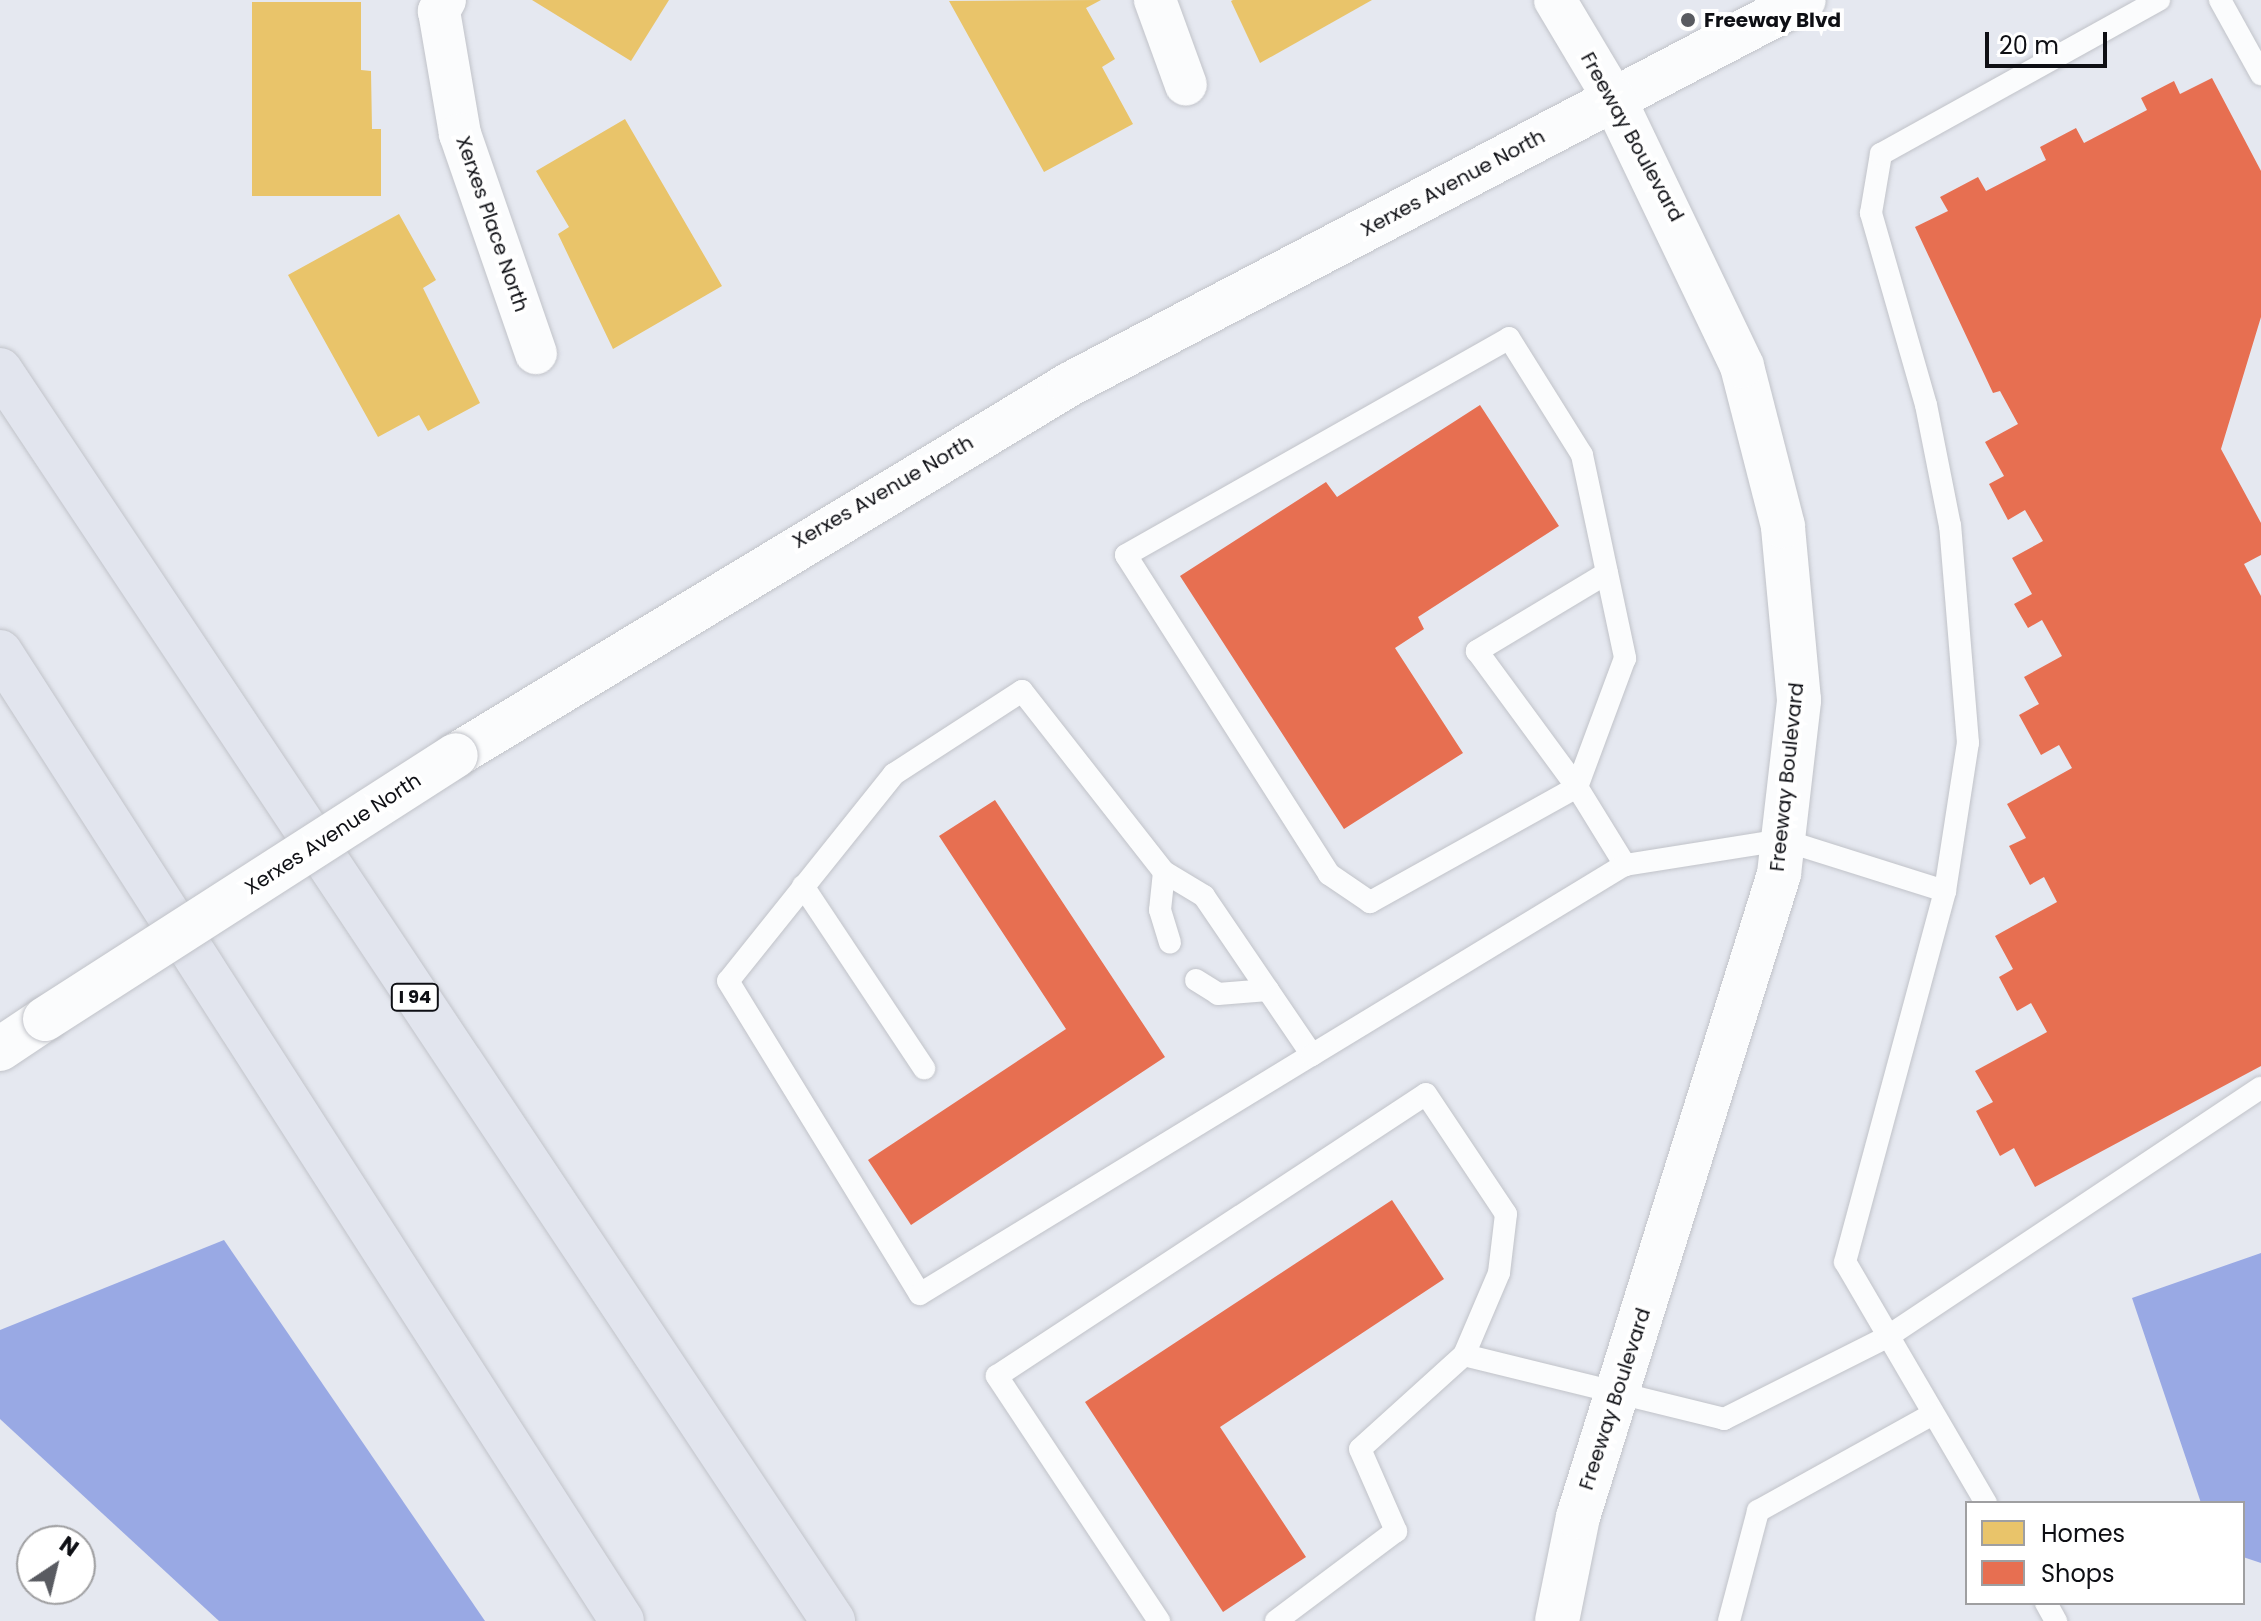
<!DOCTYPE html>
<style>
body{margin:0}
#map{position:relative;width:2261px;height:1621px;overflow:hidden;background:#e5e8f0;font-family:Poppins,sans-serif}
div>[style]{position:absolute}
.water>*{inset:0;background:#99a9e4}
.homes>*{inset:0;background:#e9c46a}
.shops>*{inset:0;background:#e76f51}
.roads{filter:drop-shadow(0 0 2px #c1c3c9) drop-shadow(0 0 2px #c1c3c9)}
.service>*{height:22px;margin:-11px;padding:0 11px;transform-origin:11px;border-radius:11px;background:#fbfcfd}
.minor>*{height:42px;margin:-21px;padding:0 21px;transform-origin:21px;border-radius:21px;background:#fbfcfd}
.tertiary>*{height:44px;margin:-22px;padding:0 22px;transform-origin:22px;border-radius:22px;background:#fbfcfd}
.motorway>*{height:44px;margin:-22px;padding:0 22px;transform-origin:22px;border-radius:22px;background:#e2e5ee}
.bridges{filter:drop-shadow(0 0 2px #c1c3c9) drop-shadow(0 0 2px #c1c3c9)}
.tertiary-bridge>*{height:44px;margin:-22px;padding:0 22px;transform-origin:22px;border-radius:22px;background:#fbfcfd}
.dots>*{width:22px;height:22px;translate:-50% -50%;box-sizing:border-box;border:4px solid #fff;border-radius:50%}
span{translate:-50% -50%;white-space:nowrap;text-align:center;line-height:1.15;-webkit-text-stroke:8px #fff;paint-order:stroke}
.shield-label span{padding:2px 6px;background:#fff;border:2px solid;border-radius:6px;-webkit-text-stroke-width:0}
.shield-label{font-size:18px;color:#0e0f14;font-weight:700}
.poi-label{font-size:20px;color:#0e0f14;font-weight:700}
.left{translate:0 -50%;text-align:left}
.street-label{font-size:20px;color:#0e0f14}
.legend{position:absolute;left:1965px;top:1501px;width:280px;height:104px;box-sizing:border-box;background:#fff;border:2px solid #9f9fa1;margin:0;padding:10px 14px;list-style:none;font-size:24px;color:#0e0f14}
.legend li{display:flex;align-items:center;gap:16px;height:40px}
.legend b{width:40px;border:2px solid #9f9fa1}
.north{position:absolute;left:16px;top:1525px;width:80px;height:80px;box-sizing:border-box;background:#fff;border:2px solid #9f9fa1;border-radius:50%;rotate:35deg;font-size:22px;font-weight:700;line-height:32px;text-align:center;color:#0e0f14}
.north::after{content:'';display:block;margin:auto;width:28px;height:36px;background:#595b61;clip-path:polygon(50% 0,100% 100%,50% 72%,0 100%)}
.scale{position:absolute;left:1985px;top:32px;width:122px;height:36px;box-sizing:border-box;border:4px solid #0e0f14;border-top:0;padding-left:10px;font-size:24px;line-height:28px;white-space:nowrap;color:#0e0f14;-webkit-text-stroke:6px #fff;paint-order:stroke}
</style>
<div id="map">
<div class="water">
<div style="clip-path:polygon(224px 1240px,485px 1621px,219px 1621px,0 1419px,0 1330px)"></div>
<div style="clip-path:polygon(2261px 1253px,2261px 1563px,2243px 1557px,2243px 1503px,2201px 1503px,2132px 1298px)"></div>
</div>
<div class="homes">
<div style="clip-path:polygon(532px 0,669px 0,631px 61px)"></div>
<div style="clip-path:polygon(1101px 0,1086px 8px,1115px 59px,1102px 67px,1133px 124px,1044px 172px,949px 1px)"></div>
<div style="clip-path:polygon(1372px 0,1260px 63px,1231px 1px,1233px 0)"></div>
<div style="clip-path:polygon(252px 2px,361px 2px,361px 70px,371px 71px,372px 129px,381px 129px,381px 196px,252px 196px)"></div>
<div style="clip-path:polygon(625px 119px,722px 286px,613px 349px,558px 234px,569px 227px,536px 171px)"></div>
<div style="clip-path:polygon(399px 214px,436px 280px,423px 288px,480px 403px,428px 431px,419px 415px,378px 437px,288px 275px)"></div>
</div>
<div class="shops">
<div style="clip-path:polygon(2212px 78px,2261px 171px,2261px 317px,2221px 449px,2261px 523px,2261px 555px,2244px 564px,2261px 596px,2261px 1066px,2035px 1187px,2014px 1148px,2000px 1156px,1976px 1111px,1993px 1102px,1975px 1071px,2047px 1032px,2031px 1003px,2017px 1011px,1999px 977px,2013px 969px,1995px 936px,2057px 902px,2044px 877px,2030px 885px,2009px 846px,2026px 838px,2007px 804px,2072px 768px,2059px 745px,2041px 755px,2019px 715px,2039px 704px,2024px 677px,2062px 656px,2042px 620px,2028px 628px,2014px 604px,2032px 594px,2012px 558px,2043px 541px,2025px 510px,2008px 520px,1989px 484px,2004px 476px,1985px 442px,2018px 424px,2000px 391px,1993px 393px,1915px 227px,1948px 211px,1940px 197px,1978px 177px,1986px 191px,2046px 160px,2040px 147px,2076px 128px,2084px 143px,2147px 110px,2141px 98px,2174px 81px,2180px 94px)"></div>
<div style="clip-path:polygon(1480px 405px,1559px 526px,1418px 617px,1424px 629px,1395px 648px,1463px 753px,1344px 829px,1180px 576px,1326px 482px,1337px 497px)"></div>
<div style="clip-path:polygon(995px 800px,1165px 1057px,911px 1225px,868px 1160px,1066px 1029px,939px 836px)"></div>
<div style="clip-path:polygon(1392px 1200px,1444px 1279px,1220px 1427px,1306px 1557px,1223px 1612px,1085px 1402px)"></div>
</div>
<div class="roads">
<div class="service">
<div style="left:2220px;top:0;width:85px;rotate:61deg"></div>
<div style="left:1607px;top:573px;width:152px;rotate:149deg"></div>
<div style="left:1477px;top:651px;width:169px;rotate:53.7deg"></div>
<div style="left:1577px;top:787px;width:237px;rotate:150.9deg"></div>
<div style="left:1370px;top:902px;width:50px;rotate:-145.7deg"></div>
<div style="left:1329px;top:874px;width:378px;rotate:-122.5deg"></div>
<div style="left:1126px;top:555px;width:440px;rotate:-29.5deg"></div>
<div style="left:1509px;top:338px;width:138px;rotate:58deg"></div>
<div style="left:1582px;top:455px;width:208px;rotate:78deg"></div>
<div style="left:1625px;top:658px;width:138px;rotate:110.4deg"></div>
<div style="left:1577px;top:787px;width:92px;rotate:58.4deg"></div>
<div style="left:1164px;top:872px;width:38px;rotate:96deg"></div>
<div style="left:1160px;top:910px;width:34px;rotate:73deg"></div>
<div style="left:803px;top:886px;width:219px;rotate:56.4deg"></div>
<div style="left:1196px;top:980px;width:26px;rotate:32deg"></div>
<div style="left:1218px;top:994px;width:50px;rotate:-4.6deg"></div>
<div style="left:1312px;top:1055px;width:192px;rotate:-124.2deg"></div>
<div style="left:1204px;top:896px;width:47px;rotate:-149deg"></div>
<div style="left:1164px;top:872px;width:230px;rotate:-128.1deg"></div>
<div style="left:1022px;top:691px;width:153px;rotate:147deg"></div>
<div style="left:894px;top:774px;width:265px;rotate:128.7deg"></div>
<div style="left:728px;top:981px;width:367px;rotate:58.5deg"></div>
<div style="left:920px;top:1294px;width:459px;rotate:-31.4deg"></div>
<div style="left:1312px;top:1055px;width:366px;rotate:-31.3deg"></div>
<div style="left:1625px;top:865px;width:160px;rotate:-9deg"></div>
<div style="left:1783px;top:840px;width:170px;rotate:17.5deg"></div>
<div style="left:1464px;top:1355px;width:268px;rotate:13.8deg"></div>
<div style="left:1724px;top:1419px;width:182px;rotate:-26.7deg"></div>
<div style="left:1887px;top:1337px;width:449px;rotate:-33.7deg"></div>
<div style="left:1986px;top:1503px;width:279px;rotate:-120.3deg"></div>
<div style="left:1845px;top:1262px;width:384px;rotate:-74.9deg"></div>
<div style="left:1945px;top:891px;width:150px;rotate:-81.2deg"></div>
<div style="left:1968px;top:743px;width:218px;rotate:-94.7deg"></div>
<div style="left:1950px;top:526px;width:123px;rotate:-101.2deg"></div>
<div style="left:1926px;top:405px;width:200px;rotate:-106deg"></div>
<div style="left:1871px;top:213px;width:60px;rotate:-80.4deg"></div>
<div style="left:1881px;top:154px;width:318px;rotate:-29deg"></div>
<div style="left:2046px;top:1603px;width:21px;rotate:61deg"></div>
<div style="left:1159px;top:1621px;width:294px;rotate:-123.5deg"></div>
<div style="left:997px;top:1376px;width:513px;rotate:-33.32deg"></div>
<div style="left:1426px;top:1094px;width:144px;rotate:56.3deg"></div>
<div style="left:1506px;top:1214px;width:59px;rotate:96.8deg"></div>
<div style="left:1499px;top:1273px;width:89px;rotate:113.1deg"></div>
<div style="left:1464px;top:1355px;width:140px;rotate:137.9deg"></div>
<div style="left:1360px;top:1449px;width:90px;rotate:66.3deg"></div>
<div style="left:1396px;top:1531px;width:150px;rotate:143.1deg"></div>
<div style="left:1729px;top:1621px;width:114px;rotate:-75.2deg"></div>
<div style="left:1758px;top:1511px;width:200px;rotate:-29deg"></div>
</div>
<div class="minor">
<div style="left:445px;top:0;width:13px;rotate:119deg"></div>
<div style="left:439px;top:11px;width:125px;rotate:80.3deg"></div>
<div style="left:460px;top:134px;width:232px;rotate:70.9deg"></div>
<div style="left:1155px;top:0;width:90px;rotate:70deg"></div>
<div style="left:1555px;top:0;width:115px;rotate:59.2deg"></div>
</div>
<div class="tertiary">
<div style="left:456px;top:755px;width:717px;rotate:-31.14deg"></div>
<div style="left:1070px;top:384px;width:828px;rotate:-27.62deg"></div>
<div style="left:0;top:1049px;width:54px;rotate:-33.7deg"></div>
<div style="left:1557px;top:1621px;width:106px;rotate:-78.6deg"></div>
<div style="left:1578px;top:1517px;width:674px;rotate:-72.64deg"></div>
<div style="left:1779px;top:874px;width:175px;rotate:-83.4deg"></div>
<div style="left:1799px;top:700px;width:175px;rotate:-95.3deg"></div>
<div style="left:1783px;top:526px;width:165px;rotate:-104.4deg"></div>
<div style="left:1742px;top:366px;width:296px;rotate:-115.6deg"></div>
</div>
<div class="motorway">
<div style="left:0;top:370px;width:1503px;rotate:56.34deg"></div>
<div style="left:0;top:652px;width:1151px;rotate:57.3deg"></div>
</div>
</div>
<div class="bridges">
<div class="tertiary-bridge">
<div style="left:45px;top:1019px;width:488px;rotate:-32.7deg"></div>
</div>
</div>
<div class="dots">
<div style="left:1688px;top:20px;background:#595b61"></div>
</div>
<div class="shield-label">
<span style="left:415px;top:997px">I 94</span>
</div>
<div class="poi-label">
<span class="left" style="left:1704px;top:20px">Freeway Blvd</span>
</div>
<div class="street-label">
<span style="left:1632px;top:137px;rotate:61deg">Freeway Boulevard</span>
<span style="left:1453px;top:183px;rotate:-28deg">Xerxes Avenue North</span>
<span style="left:492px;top:224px;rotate:71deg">Xerxes Place North</span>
<span style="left:883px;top:492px;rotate:-30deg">Xerxes Avenue North</span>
<span style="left:1787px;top:777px;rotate:-84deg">Freeway Boulevard</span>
<span style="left:333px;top:834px;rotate:-33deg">Xerxes Avenue North</span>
<span style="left:1615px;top:1399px;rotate:-72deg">Freeway Boulevard</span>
</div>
<ul class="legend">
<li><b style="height:22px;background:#e9c46a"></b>Homes</li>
<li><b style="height:22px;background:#e76f51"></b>Shops</li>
</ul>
<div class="north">N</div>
<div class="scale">20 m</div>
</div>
